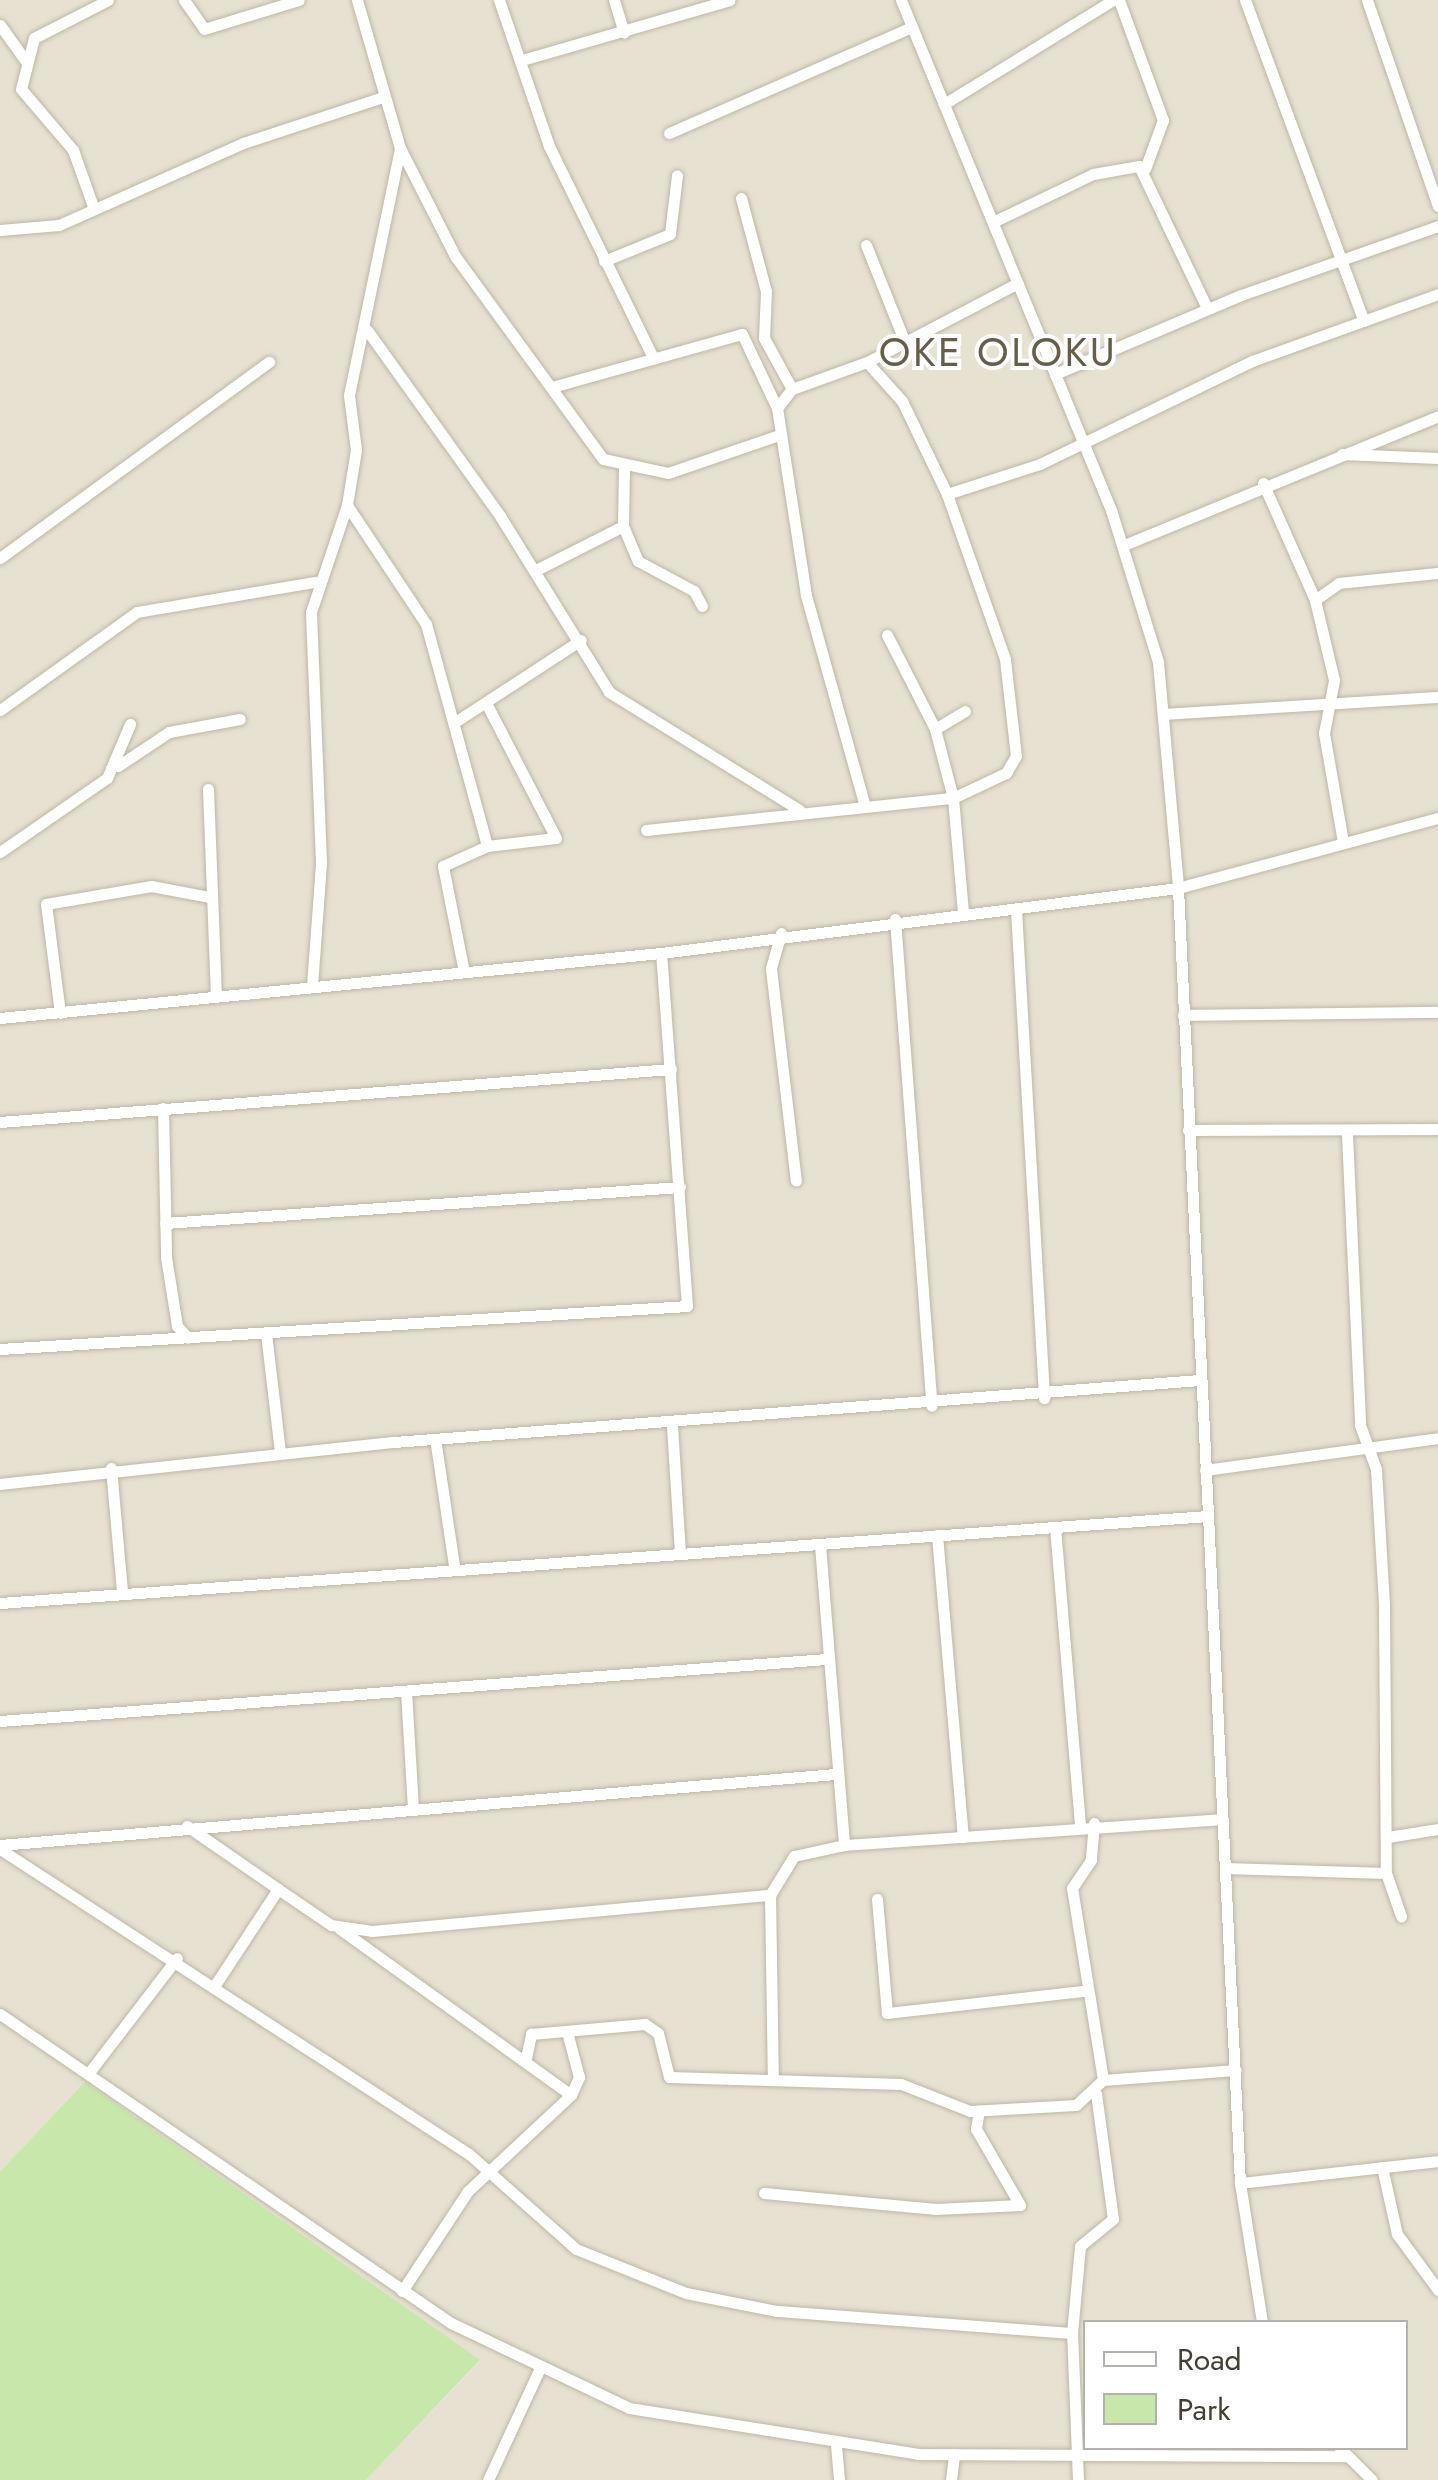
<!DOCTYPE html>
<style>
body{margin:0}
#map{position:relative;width:1438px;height:2480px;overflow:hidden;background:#f2efe3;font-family:Jost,sans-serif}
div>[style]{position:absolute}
.residential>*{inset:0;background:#e6e1d1}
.green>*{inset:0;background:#c7e8aa}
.roads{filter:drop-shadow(0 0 2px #beb7a6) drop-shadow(0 0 2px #beb7a6)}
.minor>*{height:11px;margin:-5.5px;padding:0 5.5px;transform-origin:5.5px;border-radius:5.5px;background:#fff}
span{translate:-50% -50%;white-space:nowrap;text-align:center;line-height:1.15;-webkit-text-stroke:8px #fff;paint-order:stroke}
.quarter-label{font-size:40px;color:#675e4a;letter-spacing:2.5px}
.legend{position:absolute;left:1083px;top:2320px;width:325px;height:130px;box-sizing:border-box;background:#fff;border:2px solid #b4b2ad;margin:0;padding:12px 18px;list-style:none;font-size:30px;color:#443f33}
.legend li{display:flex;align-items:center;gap:20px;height:50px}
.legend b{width:50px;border:2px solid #b4b2ad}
</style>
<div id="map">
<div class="residential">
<div style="clip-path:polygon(evenodd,0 0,1438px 0,1438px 2480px,366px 2480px,480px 2361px,0 2172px,0 0,1086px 2322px,1406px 2322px,1406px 2448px,1086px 2448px,1086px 2322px)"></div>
</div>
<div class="green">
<div style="clip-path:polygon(85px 2082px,480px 2360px,366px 2480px,0 2480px,0 2172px)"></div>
</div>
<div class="roads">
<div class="minor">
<div style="left:184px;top:0;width:35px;rotate:55deg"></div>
<div style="left:204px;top:29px;width:99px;rotate:-17deg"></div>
<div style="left:499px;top:0;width:154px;rotate:71.1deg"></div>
<div style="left:549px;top:146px;width:237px;rotate:63.8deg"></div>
<div style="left:614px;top:0;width:34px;rotate:73deg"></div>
<div style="left:901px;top:0;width:552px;rotate:67.62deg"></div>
<div style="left:1111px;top:510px;width:159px;rotate:72.8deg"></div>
<div style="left:1158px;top:662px;width:227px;rotate:84.9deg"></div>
<div style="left:1178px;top:888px;width:1296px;rotate:87.26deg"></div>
<div style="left:1240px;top:2183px;width:141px;rotate:81deg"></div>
<div style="left:1119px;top:0;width:128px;rotate:69.9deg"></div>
<div style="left:1163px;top:120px;width:52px;rotate:110.2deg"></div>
<div style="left:1245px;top:0;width:342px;rotate:69.7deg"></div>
<div style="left:1367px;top:0;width:218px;rotate:71deg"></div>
<div style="left:0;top:25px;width:43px;rotate:54.5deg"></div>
<div style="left:522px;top:60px;width:216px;rotate:-16.1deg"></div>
<div style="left:944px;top:104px;width:198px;rotate:-31.6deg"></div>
<div style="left:669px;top:133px;width:265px;rotate:-23.6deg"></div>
<div style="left:400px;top:148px;width:121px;rotate:63deg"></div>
<div style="left:455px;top:256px;width:251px;rotate:53.9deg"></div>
<div style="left:603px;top:459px;width:66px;rotate:12.2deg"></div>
<div style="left:668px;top:473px;width:117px;rotate:-18.9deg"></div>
<div style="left:741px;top:198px;width:96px;rotate:75deg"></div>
<div style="left:766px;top:291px;width:47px;rotate:92.4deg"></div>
<div style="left:764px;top:338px;width:58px;rotate:61.2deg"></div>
<div style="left:94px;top:209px;width:63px;rotate:-109.6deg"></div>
<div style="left:73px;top:150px;width:80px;rotate:-130.4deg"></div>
<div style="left:21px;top:89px;width:53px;rotate:-75.7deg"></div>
<div style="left:34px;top:38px;width:83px;rotate:-27.2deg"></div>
<div style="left:995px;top:221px;width:109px;rotate:-25.6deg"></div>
<div style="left:1093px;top:174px;width:47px;rotate:-9.9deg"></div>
<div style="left:1139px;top:166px;width:157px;rotate:64.4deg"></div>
<div style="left:0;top:230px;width:59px;rotate:-4.8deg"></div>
<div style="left:59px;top:225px;width:201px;rotate:-24deg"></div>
<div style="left:243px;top:143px;width:147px;rotate:-18.2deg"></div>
<div style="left:866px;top:245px;width:102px;rotate:68.2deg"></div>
<div style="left:604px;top:261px;width:71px;rotate:-22.2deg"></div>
<div style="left:670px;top:234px;width:59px;rotate:-83.2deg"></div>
<div style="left:367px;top:330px;width:229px;rotate:54.4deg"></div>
<div style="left:500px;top:516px;width:207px;rotate:58.2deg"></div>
<div style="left:609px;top:692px;width:224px;rotate:31.8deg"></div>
<div style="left:867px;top:362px;width:52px;rotate:48.1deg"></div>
<div style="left:902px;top:401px;width:103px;rotate:64.2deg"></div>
<div style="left:1055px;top:374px;width:202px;rotate:-23deg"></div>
<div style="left:1241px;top:295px;width:209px;rotate:-19.3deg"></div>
<div style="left:552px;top:387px;width:197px;rotate:-15.6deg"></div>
<div style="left:742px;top:334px;width:82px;rotate:64.7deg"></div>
<div style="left:1342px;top:454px;width:96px;rotate:2.4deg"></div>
<div style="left:1263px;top:483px;width:128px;rotate:66deg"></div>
<div style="left:347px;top:505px;width:143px;rotate:56.4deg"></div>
<div style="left:426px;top:624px;width:230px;rotate:74.6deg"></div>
<div style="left:623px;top:526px;width:38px;rotate:67deg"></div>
<div style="left:638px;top:561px;width:64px;rotate:28.2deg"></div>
<div style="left:694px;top:591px;width:17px;rotate:62deg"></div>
<div style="left:1124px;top:545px;width:339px;rotate:-22.3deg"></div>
<div style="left:0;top:558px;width:333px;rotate:-36.1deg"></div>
<div style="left:536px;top:570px;width:97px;rotate:-26.8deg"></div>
<div style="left:623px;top:526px;width:56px;rotate:-89deg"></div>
<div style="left:887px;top:635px;width:106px;rotate:62.9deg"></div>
<div style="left:935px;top:729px;width:71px;rotate:75.4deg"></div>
<div style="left:953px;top:798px;width:114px;rotate:85deg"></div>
<div style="left:0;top:710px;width:168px;rotate:-35.6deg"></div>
<div style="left:137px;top:612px;width:181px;rotate:-9.6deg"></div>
<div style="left:1164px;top:714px;width:275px;rotate:-3.6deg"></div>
<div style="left:455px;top:722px;width:150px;rotate:-33.1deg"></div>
<div style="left:935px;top:729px;width:35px;rotate:-31deg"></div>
<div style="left:118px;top:766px;width:61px;rotate:-33.7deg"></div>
<div style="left:169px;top:732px;width:72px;rotate:-10.4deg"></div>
<div style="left:208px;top:789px;width:208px;rotate:87.8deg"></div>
<div style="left:864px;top:803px;width:216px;rotate:-105.6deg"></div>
<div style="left:806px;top:595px;width:189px;rotate:-98.8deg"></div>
<div style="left:777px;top:408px;width:24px;rotate:-52deg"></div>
<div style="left:792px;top:389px;width:80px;rotate:-19.8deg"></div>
<div style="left:867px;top:362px;width:170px;rotate:-27.6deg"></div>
<div style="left:646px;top:830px;width:309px;rotate:-6deg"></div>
<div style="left:953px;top:798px;width:59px;rotate:-25.3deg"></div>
<div style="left:1006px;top:773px;width:20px;rotate:-60deg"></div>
<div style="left:1016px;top:756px;width:98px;rotate:-96.5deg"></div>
<div style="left:1005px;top:659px;width:175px;rotate:-109.4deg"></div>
<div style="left:947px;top:494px;width:98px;rotate:-17.9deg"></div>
<div style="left:1040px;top:464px;width:236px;rotate:-25.9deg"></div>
<div style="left:1252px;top:361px;width:198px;rotate:-19.8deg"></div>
<div style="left:1343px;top:842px;width:111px;rotate:-99.9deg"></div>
<div style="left:1324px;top:733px;width:54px;rotate:-79.3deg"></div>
<div style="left:1334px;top:680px;width:82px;rotate:-103.4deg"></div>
<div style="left:1315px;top:600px;width:29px;rotate:-35deg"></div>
<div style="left:1339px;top:583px;width:100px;rotate:-5.8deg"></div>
<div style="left:0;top:852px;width:130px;rotate:-34.7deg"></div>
<div style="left:107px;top:778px;width:59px;rotate:-66.9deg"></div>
<div style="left:1016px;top:910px;width:489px;rotate:86.7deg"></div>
<div style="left:895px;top:919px;width:488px;rotate:85.7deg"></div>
<div style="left:781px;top:933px;width:37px;rotate:106deg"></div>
<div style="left:771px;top:969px;width:213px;rotate:83.3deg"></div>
<div style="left:463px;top:967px;width:103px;rotate:-101.2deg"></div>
<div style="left:443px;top:866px;width:48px;rotate:-24.4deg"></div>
<div style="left:487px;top:846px;width:69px;rotate:-6.6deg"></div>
<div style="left:556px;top:838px;width:150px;rotate:-117.4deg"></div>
<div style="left:312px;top:986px;width:124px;rotate:-85.8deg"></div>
<div style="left:321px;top:862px;width:250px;rotate:-92.3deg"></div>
<div style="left:311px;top:612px;width:113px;rotate:-71.4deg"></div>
<div style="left:347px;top:505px;width:56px;rotate:-80.7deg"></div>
<div style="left:356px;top:450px;width:55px;rotate:-97.3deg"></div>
<div style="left:349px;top:395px;width:252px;rotate:-78.3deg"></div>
<div style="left:400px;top:148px;width:154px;rotate:-106.2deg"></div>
<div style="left:60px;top:1013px;width:110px;rotate:-97.3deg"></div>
<div style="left:46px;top:904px;width:107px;rotate:-9.7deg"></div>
<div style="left:151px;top:886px;width:59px;rotate:10.7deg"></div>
<div style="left:1183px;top:1015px;width:255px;rotate:-0.7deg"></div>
<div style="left:0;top:1018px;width:664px;rotate:-5.62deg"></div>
<div style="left:661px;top:953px;width:521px;rotate:-7.17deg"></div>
<div style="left:1178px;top:888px;width:269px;rotate:-15.1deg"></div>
<div style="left:163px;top:1108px;width:149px;rotate:88.8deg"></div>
<div style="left:166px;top:1257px;width:70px;rotate:80.9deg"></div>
<div style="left:177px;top:1326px;width:16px;rotate:47deg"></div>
<div style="left:0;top:1122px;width:673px;rotate:-4.52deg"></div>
<div style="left:1188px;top:1130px;width:250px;rotate:-0.2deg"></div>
<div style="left:1347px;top:1134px;width:291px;rotate:87.4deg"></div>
<div style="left:1360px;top:1425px;width:47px;rotate:70deg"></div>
<div style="left:1376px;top:1469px;width:135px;rotate:86.6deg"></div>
<div style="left:1384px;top:1604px;width:269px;rotate:89.6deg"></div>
<div style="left:1386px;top:1873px;width:46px;rotate:70.8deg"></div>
<div style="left:165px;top:1223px;width:516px;rotate:-4deg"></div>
<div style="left:266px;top:1333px;width:121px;rotate:83.3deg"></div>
<div style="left:0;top:1349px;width:688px;rotate:-3.58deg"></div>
<div style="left:687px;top:1306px;width:354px;rotate:-94.2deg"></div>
<div style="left:672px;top:1426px;width:127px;rotate:86.4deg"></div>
<div style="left:436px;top:1445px;width:122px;rotate:81.5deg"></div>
<div style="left:111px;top:1468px;width:124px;rotate:84.9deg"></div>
<div style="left:1205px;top:1470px;width:235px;rotate:-7.8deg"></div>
<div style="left:0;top:1484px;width:396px;rotate:-6.1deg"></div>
<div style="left:394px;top:1442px;width:808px;rotate:-4.4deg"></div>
<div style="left:1055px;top:1527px;width:299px;rotate:85.2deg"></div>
<div style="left:937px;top:1535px;width:303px;rotate:85.1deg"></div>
<div style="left:820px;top:1545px;width:301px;rotate:85.4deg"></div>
<div style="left:0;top:1603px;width:1210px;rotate:-4.12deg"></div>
<div style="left:406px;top:1691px;width:117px;rotate:86.6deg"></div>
<div style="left:0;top:1721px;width:829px;rotate:-4.29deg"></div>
<div style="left:1094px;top:1823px;width:37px;rotate:95deg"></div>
<div style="left:1091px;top:1860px;width:34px;rotate:124deg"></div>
<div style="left:1072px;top:1888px;width:194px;rotate:80.8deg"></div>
<div style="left:187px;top:1826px;width:111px;rotate:34.7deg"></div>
<div style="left:1388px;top:1837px;width:51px;rotate:-9.1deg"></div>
<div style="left:0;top:1845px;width:838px;rotate:-4.86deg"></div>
<div style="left:0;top:1849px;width:559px;rotate:33.04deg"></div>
<div style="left:469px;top:2154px;width:143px;rotate:41.6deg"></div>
<div style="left:576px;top:2249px;width:118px;rotate:21.8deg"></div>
<div style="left:686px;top:2293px;width:93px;rotate:11.2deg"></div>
<div style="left:777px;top:2311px;width:296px;rotate:4.3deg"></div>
<div style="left:1225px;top:1868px;width:161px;rotate:1.8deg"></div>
<div style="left:770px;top:1895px;width:183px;rotate:89.1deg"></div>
<div style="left:877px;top:1899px;width:114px;rotate:85deg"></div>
<div style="left:887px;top:2013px;width:198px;rotate:-6.4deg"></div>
<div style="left:340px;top:1929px;width:284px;rotate:35.7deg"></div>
<div style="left:215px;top:1985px;width:115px;rotate:-56.7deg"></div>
<div style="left:278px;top:1889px;width:64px;rotate:34.2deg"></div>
<div style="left:331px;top:1925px;width:41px;rotate:8.3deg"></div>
<div style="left:372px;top:1931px;width:400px;rotate:-5.2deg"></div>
<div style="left:770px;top:1895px;width:46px;rotate:-58.4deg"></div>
<div style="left:794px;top:1856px;width:51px;rotate:-12.4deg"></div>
<div style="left:844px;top:1845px;width:379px;rotate:-3.9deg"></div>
<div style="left:0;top:2014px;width:547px;rotate:34.42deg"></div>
<div style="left:451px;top:2323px;width:197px;rotate:25.5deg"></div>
<div style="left:629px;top:2408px;width:293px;rotate:9deg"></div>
<div style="left:918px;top:2454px;width:429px;rotate:0.3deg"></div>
<div style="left:526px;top:2058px;width:25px;rotate:-78deg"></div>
<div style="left:531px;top:2034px;width:114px;rotate:-5deg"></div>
<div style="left:645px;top:2024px;width:16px;rotate:35deg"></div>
<div style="left:658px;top:2033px;width:45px;rotate:76deg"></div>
<div style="left:669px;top:2077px;width:232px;rotate:1.7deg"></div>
<div style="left:901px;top:2084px;width:74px;rotate:21.4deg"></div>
<div style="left:970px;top:2111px;width:106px;rotate:-3.2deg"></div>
<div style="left:1076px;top:2105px;width:37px;rotate:-43deg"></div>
<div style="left:91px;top:2070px;width:141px;rotate:-52.5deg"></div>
<div style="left:1103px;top:2080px;width:133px;rotate:-4.3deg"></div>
<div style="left:1382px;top:2167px;width:69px;rotate:77.4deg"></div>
<div style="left:1397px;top:2234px;width:69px;rotate:53.8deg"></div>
<div style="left:1240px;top:2183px;width:199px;rotate:-6.3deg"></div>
<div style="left:764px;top:2193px;width:173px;rotate:5.3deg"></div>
<div style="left:936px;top:2209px;width:84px;rotate:-2.7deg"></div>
<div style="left:1020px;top:2205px;width:88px;rotate:-120.1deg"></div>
<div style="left:976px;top:2129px;width:18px;rotate:-81deg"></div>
<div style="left:402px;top:2291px;width:120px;rotate:-56.6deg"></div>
<div style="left:468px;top:2191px;width:141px;rotate:-43deg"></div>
<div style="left:571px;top:2095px;width:20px;rotate:-66deg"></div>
<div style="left:579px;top:2077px;width:47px;rotate:-104.9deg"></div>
<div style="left:836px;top:2445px;width:35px;rotate:85deg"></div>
<div style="left:1340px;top:2448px;width:45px;rotate:45deg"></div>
<div style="left:488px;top:2480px;width:121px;rotate:-65.1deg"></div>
<div style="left:951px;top:2480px;width:26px;rotate:-83deg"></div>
<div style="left:1078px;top:2480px;width:147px;rotate:-92.3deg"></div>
<div style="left:1072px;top:2333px;width:87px;rotate:-84.7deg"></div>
<div style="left:1080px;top:2246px;width:43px;rotate:-39.3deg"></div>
<div style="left:1113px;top:2219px;width:126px;rotate:-97.7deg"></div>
</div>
</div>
<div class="quarter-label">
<span style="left:998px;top:352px">OKE OLOKU</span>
</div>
<ul class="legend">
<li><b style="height:12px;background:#fff"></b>Road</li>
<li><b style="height:28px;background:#c7e8aa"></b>Park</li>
</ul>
</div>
